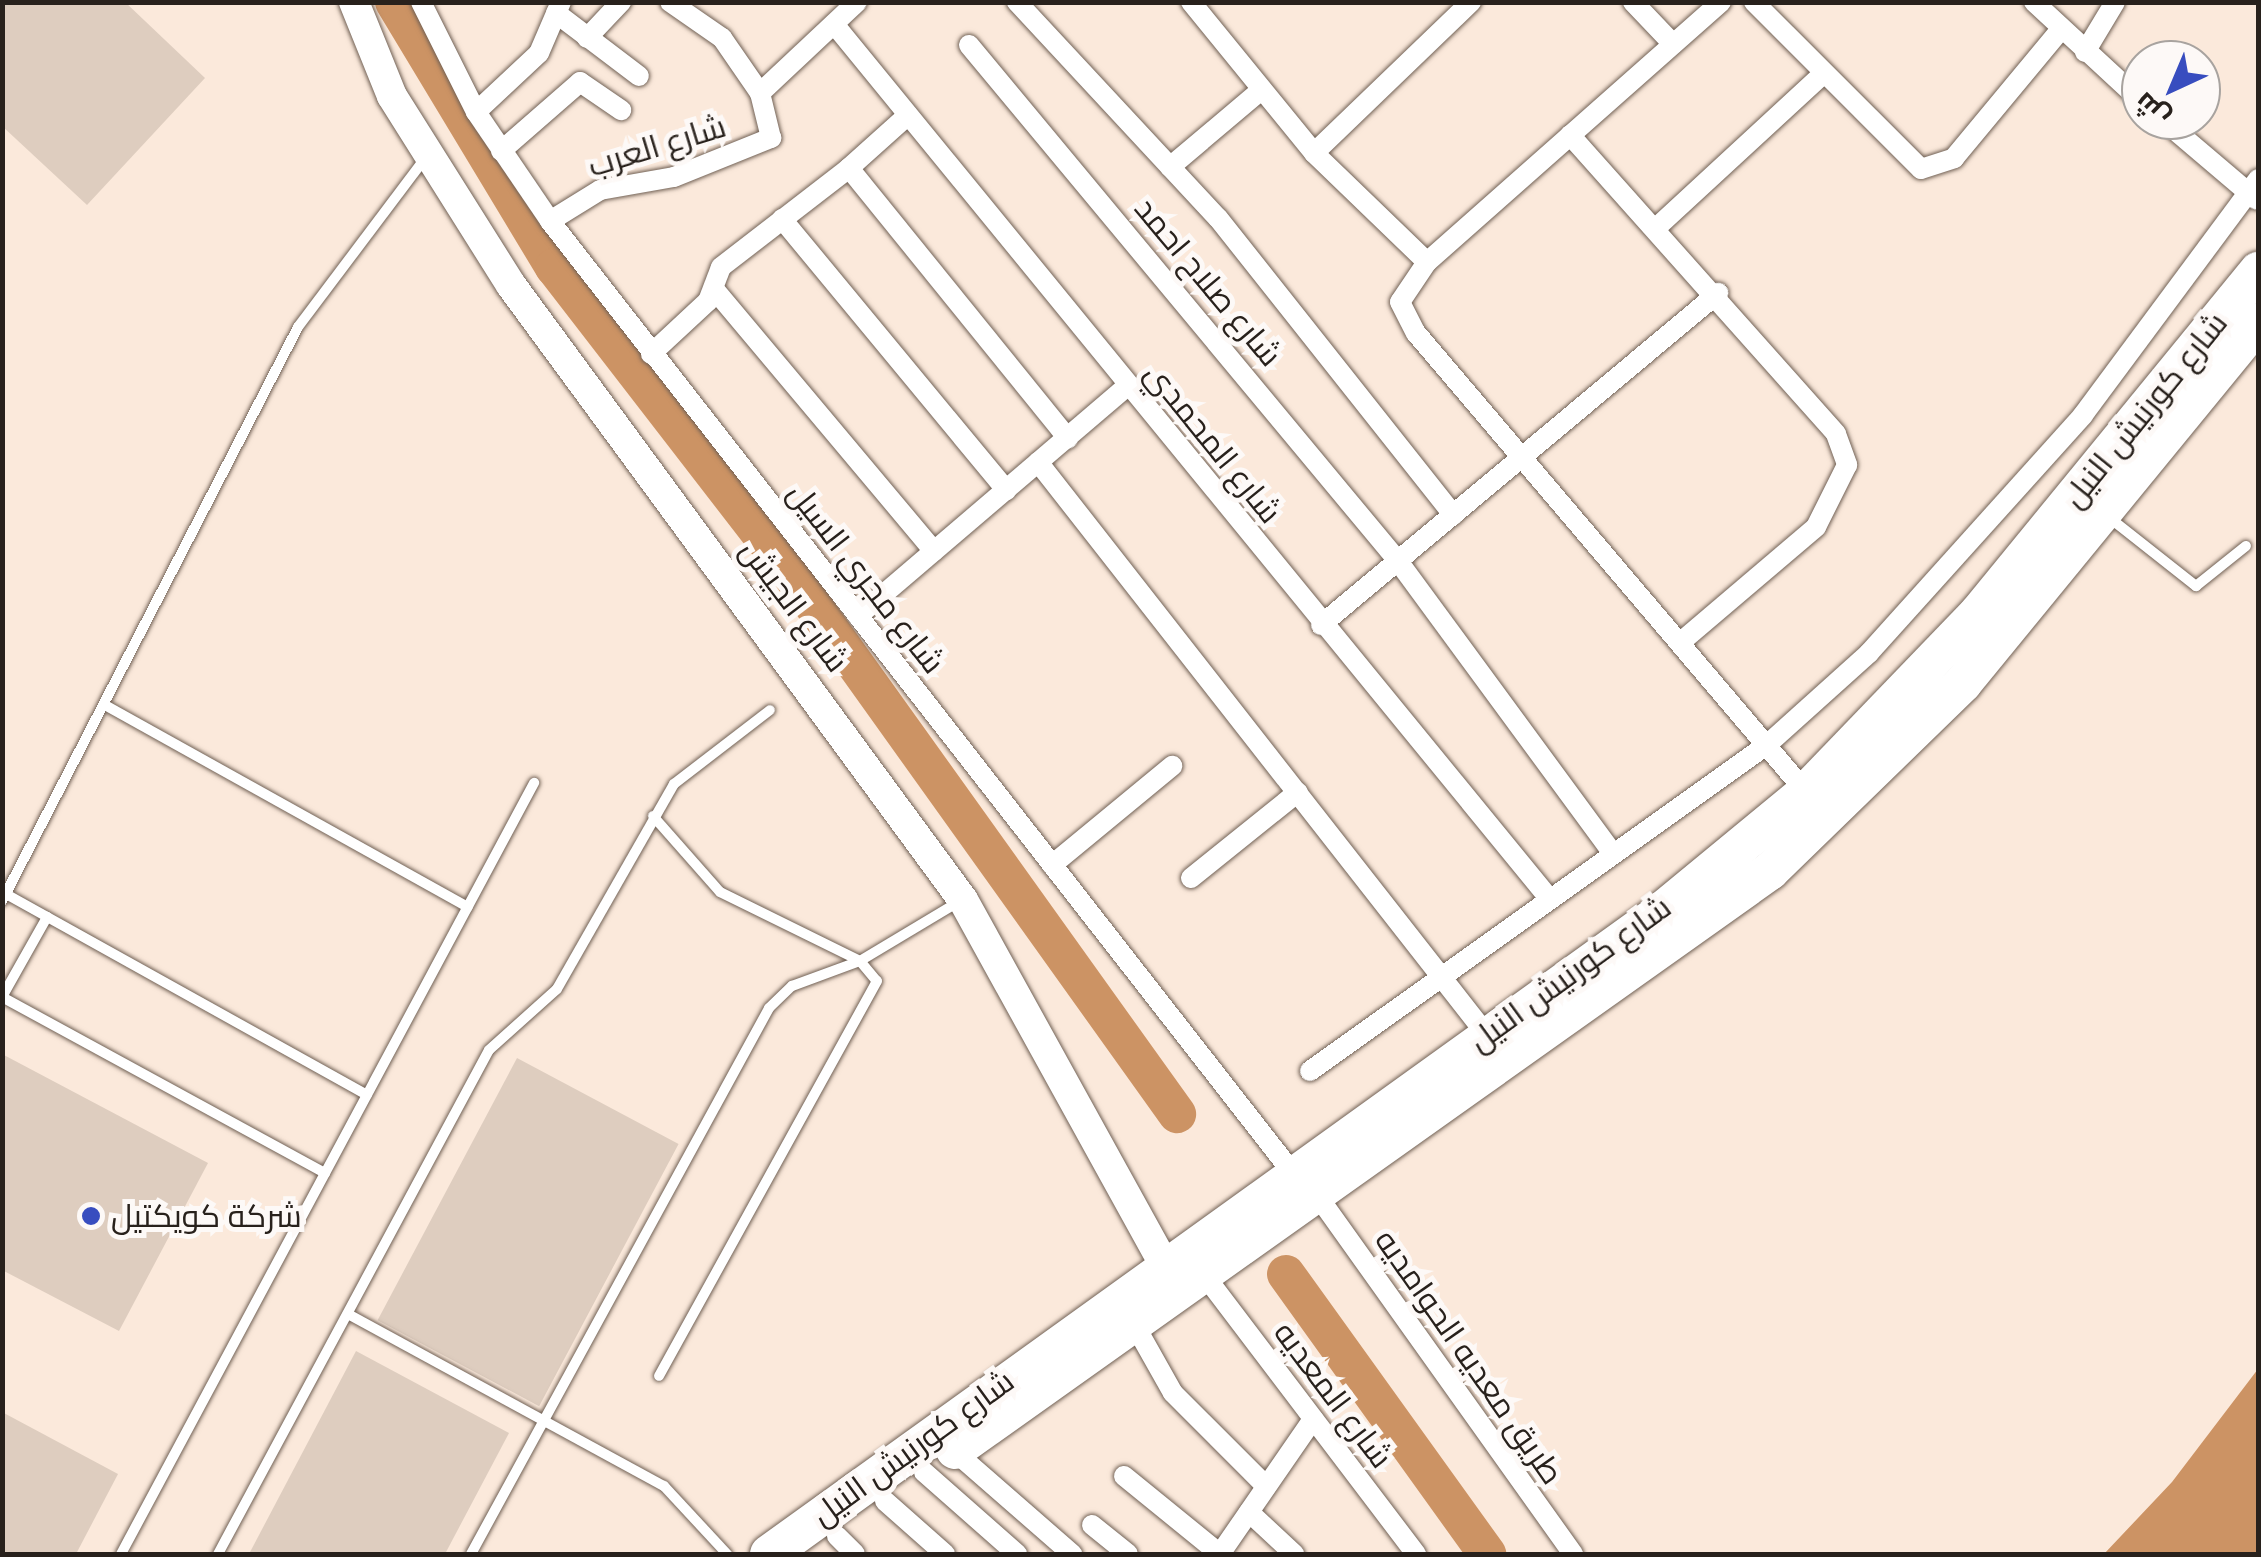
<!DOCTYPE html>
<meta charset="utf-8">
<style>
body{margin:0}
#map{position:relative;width:2261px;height:1557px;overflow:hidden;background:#fbe9db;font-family:"Source Serif 4",Cairo,serif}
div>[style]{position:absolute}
.water>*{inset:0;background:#cc9364}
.river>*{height:38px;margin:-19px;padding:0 19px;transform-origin:19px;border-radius:19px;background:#cc9364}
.building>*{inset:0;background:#decdbf;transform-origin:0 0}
.roads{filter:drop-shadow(0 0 2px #706054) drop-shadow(0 0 2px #706054)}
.lane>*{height:10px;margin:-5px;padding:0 5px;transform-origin:5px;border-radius:5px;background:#fff}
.street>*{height:20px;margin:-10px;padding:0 10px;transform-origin:10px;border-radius:10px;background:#fff}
.secondary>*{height:30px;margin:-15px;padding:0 15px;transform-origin:15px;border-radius:15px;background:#fff}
.highway>*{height:38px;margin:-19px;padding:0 19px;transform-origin:19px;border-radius:19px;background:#fff}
.dots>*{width:28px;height:28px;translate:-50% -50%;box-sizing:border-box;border:5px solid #fdf9f7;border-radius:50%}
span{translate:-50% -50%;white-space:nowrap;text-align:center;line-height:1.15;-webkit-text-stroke:10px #fdf9f7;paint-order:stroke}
.street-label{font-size:32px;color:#28211c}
.poi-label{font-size:32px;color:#28211c}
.left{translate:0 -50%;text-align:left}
.frame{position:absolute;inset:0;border:5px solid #28211c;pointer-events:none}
.north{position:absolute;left:2121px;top:40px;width:100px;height:100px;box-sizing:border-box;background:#fdf9f7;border:2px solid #a8a39f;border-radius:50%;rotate:224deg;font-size:28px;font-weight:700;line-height:40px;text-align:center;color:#28211c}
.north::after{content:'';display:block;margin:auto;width:35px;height:45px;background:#384dbf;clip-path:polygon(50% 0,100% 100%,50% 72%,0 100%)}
</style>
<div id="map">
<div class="water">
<div style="clip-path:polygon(2258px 1369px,2258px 1554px,2104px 1554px,2172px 1482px)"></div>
</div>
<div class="river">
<div style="left:394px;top:2px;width:310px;rotate:58.9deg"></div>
<div style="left:554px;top:267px;width:378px;rotate:52.3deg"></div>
<div style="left:785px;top:566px;width:674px;rotate:54.42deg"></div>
<div style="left:1286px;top:1274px;width:345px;rotate:54.3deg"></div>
</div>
<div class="building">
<div style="clip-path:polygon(2px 2px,125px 2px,205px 78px,87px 205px,2px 126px)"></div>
<div style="clip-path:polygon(2px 1054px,208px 1163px,119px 1331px,2px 1270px)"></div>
<div style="left:517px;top:1058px;width:183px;height:297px;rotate:28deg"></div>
<div style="clip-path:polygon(356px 1351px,509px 1433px,445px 1554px,249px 1554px)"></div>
<div style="clip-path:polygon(2px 1412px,118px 1474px,76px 1554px,2px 1554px)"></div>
</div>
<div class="roads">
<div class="lane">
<div style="left:2106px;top:515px;width:115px;rotate:38.3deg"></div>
<div style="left:2196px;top:586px;width:64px;rotate:-38.7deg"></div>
<div style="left:105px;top:705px;width:415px;rotate:29.1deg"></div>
<div style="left:653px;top:816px;width:101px;rotate:48.6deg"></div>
<div style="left:720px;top:892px;width:156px;rotate:26.2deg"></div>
<div style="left:860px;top:961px;width:26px;rotate:50deg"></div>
<div style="left:877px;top:981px;width:451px;rotate:118.9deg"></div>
<div style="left:6px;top:894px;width:413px;rotate:29.1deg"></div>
<div style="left:2px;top:901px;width:646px;rotate:-62.72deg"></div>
<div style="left:298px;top:327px;width:214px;rotate:-53deg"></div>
<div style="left:2px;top:997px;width:368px;rotate:28.6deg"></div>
<div style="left:2px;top:997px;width:92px;rotate:-60.6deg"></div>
<div style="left:348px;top:1314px;width:360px;rotate:28.6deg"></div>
<div style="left:664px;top:1486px;width:93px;rotate:47.2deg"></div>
<div style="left:121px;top:1554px;width:875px;rotate:-61.82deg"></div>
<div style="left:218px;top:1554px;width:572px;rotate:-61.73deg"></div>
<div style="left:489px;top:1050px;width:91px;rotate:-41.9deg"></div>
<div style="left:557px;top:989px;width:236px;rotate:-60.3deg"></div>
<div style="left:674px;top:784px;width:121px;rotate:-37.6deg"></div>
<div style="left:471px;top:1554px;width:622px;rotate:-61.37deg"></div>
<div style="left:769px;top:1008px;width:32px;rotate:-44deg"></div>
<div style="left:792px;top:986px;width:72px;rotate:-20.2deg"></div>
<div style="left:860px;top:961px;width:117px;rotate:-31deg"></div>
</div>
<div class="street">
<div style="left:421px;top:2px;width:123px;rotate:63.4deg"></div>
<div style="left:476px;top:112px;width:132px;rotate:55.8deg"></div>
<div style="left:550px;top:221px;width:1206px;rotate:52.04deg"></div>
<div style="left:1017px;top:2px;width:295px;rotate:47.1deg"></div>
<div style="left:1218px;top:218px;width:379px;rotate:51.6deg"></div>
<div style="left:1191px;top:2px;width:195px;rotate:50.8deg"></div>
<div style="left:1314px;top:153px;width:157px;rotate:44deg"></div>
<div style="left:1633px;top:2px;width:58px;rotate:46.4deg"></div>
<div style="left:1721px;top:2px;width:392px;rotate:138.5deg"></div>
<div style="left:1427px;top:262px;width:48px;rotate:124deg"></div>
<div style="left:1400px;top:302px;width:35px;rotate:63deg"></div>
<div style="left:1416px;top:333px;width:602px;rotate:49.65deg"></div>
<div style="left:1754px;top:2px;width:236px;rotate:45deg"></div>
<div style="left:1921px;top:169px;width:35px;rotate:-18deg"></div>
<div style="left:1954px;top:158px;width:168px;rotate:-50.3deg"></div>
<div style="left:2034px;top:2px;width:146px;rotate:42.8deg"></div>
<div style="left:556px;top:13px;width:104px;rotate:37.2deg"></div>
<div style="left:834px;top:24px;width:1128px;rotate:50.72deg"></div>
<div style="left:587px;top:38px;width:50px;rotate:-46.6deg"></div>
<div style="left:969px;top:45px;width:671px;rotate:50.26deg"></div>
<div style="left:1398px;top:561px;width:361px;rotate:53.7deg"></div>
<div style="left:2085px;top:52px;width:58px;rotate:-59deg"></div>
<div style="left:760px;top:93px;width:133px;rotate:-43.2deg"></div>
<div style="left:476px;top:112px;width:86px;rotate:-43.1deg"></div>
<div style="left:539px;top:53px;width:56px;rotate:-66.7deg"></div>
<div style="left:2163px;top:120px;width:123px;rotate:40.4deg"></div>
<div style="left:1570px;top:135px;width:400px;rotate:48.3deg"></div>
<div style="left:1836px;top:434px;width:33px;rotate:70deg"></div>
<div style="left:1847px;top:465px;width:69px;rotate:116.6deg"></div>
<div style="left:1816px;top:527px;width:175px;rotate:139.6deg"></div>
<div style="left:501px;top:151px;width:105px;rotate:-41.1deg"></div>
<div style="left:580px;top:82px;width:50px;rotate:34.3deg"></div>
<div style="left:1314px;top:153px;width:218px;rotate:-43.9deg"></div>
<div style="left:1170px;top:167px;width:118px;rotate:-40.2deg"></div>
<div style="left:849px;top:168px;width:79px;rotate:-41.9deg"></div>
<div style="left:782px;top:219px;width:352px;rotate:50.4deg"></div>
<div style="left:550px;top:221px;width:59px;rotate:-31.8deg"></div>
<div style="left:600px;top:190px;width:75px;rotate:-10deg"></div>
<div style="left:674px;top:177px;width:105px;rotate:-21.9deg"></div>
<div style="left:771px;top:138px;width:46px;rotate:-103.7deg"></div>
<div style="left:760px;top:93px;width:67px;rotate:-124.6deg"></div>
<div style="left:722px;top:38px;width:63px;rotate:-145.3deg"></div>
<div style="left:1656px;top:228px;width:227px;rotate:-42.7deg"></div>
<div style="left:714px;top:289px;width:342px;rotate:50deg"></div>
<div style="left:651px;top:354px;width:78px;rotate:-42.9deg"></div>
<div style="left:708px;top:301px;width:36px;rotate:-69deg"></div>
<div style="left:721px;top:267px;width:162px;rotate:-37.7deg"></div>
<div style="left:849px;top:168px;width:348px;rotate:51deg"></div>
<div style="left:1038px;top:462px;width:727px;rotate:51.93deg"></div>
<div style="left:858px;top:616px;width:354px;rotate:-40.5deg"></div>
<div style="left:1321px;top:625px;width:518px;rotate:-39.9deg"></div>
<div style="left:1052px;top:865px;width:156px;rotate:-39.5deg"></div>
<div style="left:1191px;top:878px;width:137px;rotate:-38.8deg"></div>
<div style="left:1310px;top:1071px;width:563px;rotate:-35.53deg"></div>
<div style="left:1768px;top:744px;width:136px;rotate:-42deg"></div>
<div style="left:1869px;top:653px;width:320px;rotate:-48deg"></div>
<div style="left:2083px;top:415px;width:294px;rotate:-53.4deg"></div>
<div style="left:1317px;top:1195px;width:441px;rotate:54.5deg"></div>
<div style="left:1202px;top:1272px;width:354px;rotate:52.8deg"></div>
<div style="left:1133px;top:1322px;width:81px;rotate:60.6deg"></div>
<div style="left:1173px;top:1393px;width:132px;rotate:45deg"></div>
<div style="left:954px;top:1451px;width:157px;rotate:41.1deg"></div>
<div style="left:924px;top:1472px;width:124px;rotate:41.4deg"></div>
<div style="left:1124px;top:1476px;width:124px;rotate:39.1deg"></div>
<div style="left:885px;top:1501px;width:80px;rotate:41.5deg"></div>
<div style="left:1249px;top:1512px;width:62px;rotate:43deg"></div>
<div style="left:1092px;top:1525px;width:46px;rotate:38.9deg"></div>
<div style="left:837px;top:1536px;width:25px;rotate:45deg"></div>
<div style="left:1220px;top:1554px;width:164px;rotate:-55.4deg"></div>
</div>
<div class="secondary">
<div style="left:354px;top:2px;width:101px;rotate:68deg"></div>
<div style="left:392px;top:96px;width:223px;rotate:57.8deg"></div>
<div style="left:511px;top:285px;width:763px;rotate:53.69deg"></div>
<div style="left:963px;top:900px;width:416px;rotate:61.1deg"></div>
</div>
<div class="highway">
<div style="left:955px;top:1450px;width:1000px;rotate:-35.39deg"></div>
<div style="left:1770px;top:871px;width:269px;rotate:-44.2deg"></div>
<div style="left:1963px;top:683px;width:466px;rotate:-50.7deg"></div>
<div style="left:769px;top:1554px;width:1094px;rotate:-35.74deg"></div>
<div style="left:1657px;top:915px;width:193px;rotate:-39.5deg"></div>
<div style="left:1806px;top:792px;width:250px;rotate:-46.1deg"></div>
<div style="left:1979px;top:612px;width:441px;rotate:-50.7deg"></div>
</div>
</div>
<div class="dots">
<div style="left:91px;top:1216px;background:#384dbf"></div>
</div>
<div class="street-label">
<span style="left:657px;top:146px;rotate:-17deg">شارع العرب</span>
<span style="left:1208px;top:282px;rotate:50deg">شارع صلاح احمد</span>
<span style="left:2145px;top:410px;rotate:-51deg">شارع كورنيش النيل</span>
<span style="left:1213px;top:443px;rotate:51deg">شارع المحمدي</span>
<span style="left:866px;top:578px;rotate:52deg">شارع مجري السيل</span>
<span style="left:794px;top:606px;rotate:53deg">شارع الجيش</span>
<span style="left:1570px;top:974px;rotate:-36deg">شارع كورنيش النيل</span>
<span style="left:1469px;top:1357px;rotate:55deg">طريق معديه الحوامديه</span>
<span style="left:1333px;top:1395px;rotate:53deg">شارع المعديه</span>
<span style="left:913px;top:1448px;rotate:-36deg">شارع كورنيش النيل</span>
</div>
<div class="poi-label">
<span class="left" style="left:111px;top:1216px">شركة كويكتيل</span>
</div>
<div class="frame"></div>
<div class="north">ش</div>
</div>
